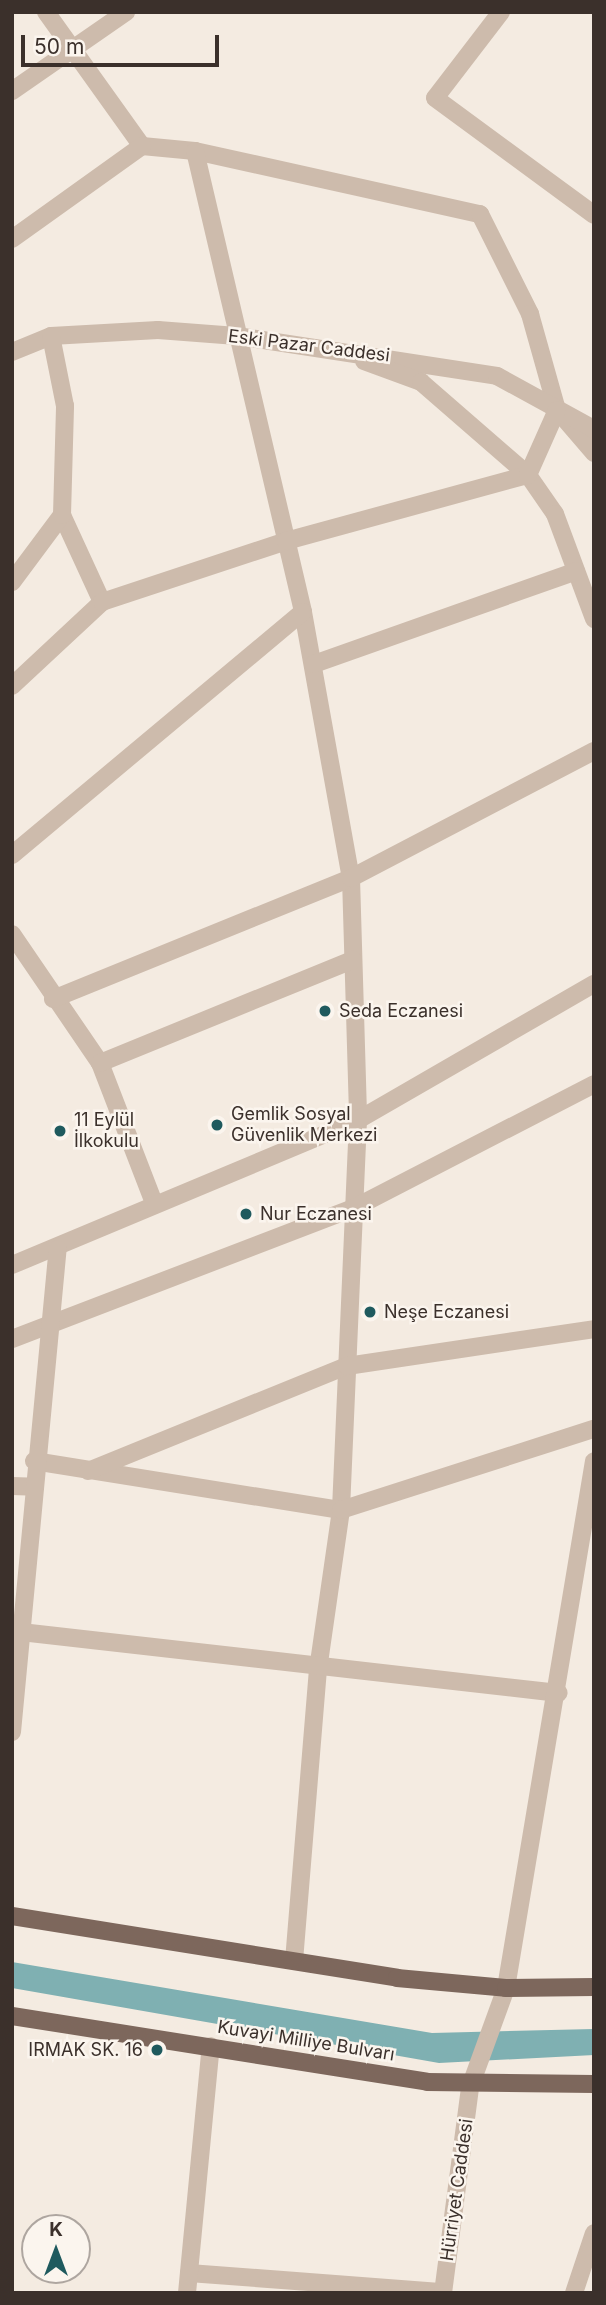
<!DOCTYPE html>
<meta charset="utf-8">
<style>
body{margin:0}
#map{position:relative;width:606px;height:2305px;overflow:hidden;background:#f4ebe1;font-family:Inter,sans-serif}
div>[style]{position:absolute}
.water>*{inset:0;background:#7fb0b2}
.minor>*{height:18px;margin:-9px;padding:0 9px;transform-origin:9px;border-radius:9px;background:#cdbbac}
.major>*{height:18px;margin:-9px;padding:0 9px;transform-origin:9px;border-radius:9px;background:#7d675c}
.dots>*{width:19px;height:19px;translate:-50% -50%;box-sizing:border-box;border:4px solid #fbf5ee;border-radius:50%}
span{translate:-50% -50%;white-space:nowrap;text-align:center;line-height:1.15;-webkit-text-stroke:5px #fbf5ee;paint-order:stroke}
.street-label{font-size:18px;color:#3b302b}
.poi-label{font-size:18px;color:#3b302b}
.left{translate:0 -50%;text-align:left}
.right{translate:-100% -50%;text-align:right}
.frame{position:absolute;inset:0;border:14px solid #3b302b;pointer-events:none}
.north{position:absolute;left:21px;top:2214px;width:70px;height:70px;box-sizing:border-box;background:#fbf5ee;border:2px solid #aea6a0;border-radius:50%;rotate:0deg;font-size:19px;font-weight:700;line-height:28px;text-align:center;color:#3b302b}
.north::after{content:'';display:block;margin:auto;width:24px;height:32px;background:#1f5a5e;clip-path:polygon(50% 0,100% 100%,50% 72%,0 100%)}
.scale{position:absolute;left:21px;top:35px;width:198px;height:32px;box-sizing:border-box;border:4px solid #3b302b;border-top:0;padding-left:9px;font-size:21px;line-height:24px;white-space:nowrap;color:#3b302b;-webkit-text-stroke:5px #fbf5ee;paint-order:stroke}
</style>
<div id="map">
<div class="water">
<div style="clip-path:polygon(12px 1962px,432px 2033px,594px 2029px,594px 2055px,439px 2063px,12px 1988px)"></div>
</div>
<div class="minor">
<div style="left:46px;top:12px;width:165px;rotate:54.4deg"></div>
<div style="left:142px;top:146px;width:53px;rotate:5.4deg"></div>
<div style="left:195px;top:151px;width:292px;rotate:12.5deg"></div>
<div style="left:480px;top:214px;width:112px;rotate:63.4deg"></div>
<div style="left:530px;top:314px;width:100px;rotate:74.3deg"></div>
<div style="left:557px;top:410px;width:57px;rotate:49.3deg"></div>
<div style="left:501px;top:12px;width:108px;rotate:127.5deg"></div>
<div style="left:435px;top:98px;width:197px;rotate:36.3deg"></div>
<div style="left:12px;top:91px;width:139px;rotate:-34.7deg"></div>
<div style="left:195px;top:151px;width:473px;rotate:76.8deg"></div>
<div style="left:303px;top:612px;width:270px;rotate:79.8deg"></div>
<div style="left:351px;top:878px;width:242px;rotate:88.3deg"></div>
<div style="left:358px;top:1120px;width:390px;rotate:92.5deg"></div>
<div style="left:341px;top:1510px;width:161px;rotate:98.2deg"></div>
<div style="left:318px;top:1669px;width:293px;rotate:94.7deg"></div>
<div style="left:12px;top:239px;width:160px;rotate:-35.6deg"></div>
<div style="left:12px;top:352px;width:42px;rotate:-22.3deg"></div>
<div style="left:51px;top:336px;width:107px;rotate:-3.2deg"></div>
<div style="left:158px;top:330px;width:79px;rotate:4.3deg"></div>
<div style="left:237px;top:336px;width:263px;rotate:8.7deg"></div>
<div style="left:497px;top:376px;width:111px;rotate:28.7deg"></div>
<div style="left:364px;top:361px;width:61px;rotate:20.2deg"></div>
<div style="left:421px;top:382px;width:142px;rotate:41deg"></div>
<div style="left:528px;top:475px;width:47px;rotate:55.3deg"></div>
<div style="left:555px;top:514px;width:112px;rotate:69.6deg"></div>
<div style="left:62px;top:515px;width:96px;rotate:65.3deg"></div>
<div style="left:12px;top:582px;width:84px;rotate:-53.3deg"></div>
<div style="left:62px;top:515px;width:109px;rotate:-88.4deg"></div>
<div style="left:65px;top:406px;width:71px;rotate:-101.3deg"></div>
<div style="left:314px;top:664px;width:278px;rotate:-19.5deg"></div>
<div style="left:12px;top:686px;width:123px;rotate:-43deg"></div>
<div style="left:102px;top:602px;width:194px;rotate:-18.3deg"></div>
<div style="left:286px;top:541px;width:251px;rotate:-15.3deg"></div>
<div style="left:528px;top:475px;width:71px;rotate:-66deg"></div>
<div style="left:12px;top:855px;width:379px;rotate:-39.9deg"></div>
<div style="left:12px;top:934px;width:156px;rotate:55.7deg"></div>
<div style="left:100px;top:1063px;width:150px;rotate:68.9deg"></div>
<div style="left:53px;top:999px;width:322px;rotate:-22.1deg"></div>
<div style="left:351px;top:878px;width:274px;rotate:-27.6deg"></div>
<div style="left:100px;top:1063px;width:273px;rotate:-22.2deg"></div>
<div style="left:12px;top:1265px;width:375px;rotate:-22.7deg"></div>
<div style="left:358px;top:1120px;width:272px;rotate:-30deg"></div>
<div style="left:12px;top:1339px;width:366px;rotate:-21deg"></div>
<div style="left:354px;top:1208px;width:270px;rotate:-27.3deg"></div>
<div style="left:34px;top:1461px;width:311px;rotate:9.1deg"></div>
<div style="left:341px;top:1510px;width:266px;rotate:-17.8deg"></div>
<div style="left:88px;top:1471px;width:279px;rotate:-22.1deg"></div>
<div style="left:347px;top:1366px;width:250px;rotate:-8.5deg"></div>
<div style="left:12px;top:1486px;width:23px;rotate:2deg"></div>
<div style="left:21px;top:1632px;width:541px;rotate:6.47deg"></div>
<div style="left:12px;top:1732px;width:485px;rotate:-84.6deg"></div>
<div style="left:189px;top:2273px;width:255px;rotate:4.3deg"></div>
<div style="left:187px;top:2293px;width:248px;rotate:-84.5deg"></div>
<div style="left:443px;top:2293px;width:208px;rotate:-82.5deg"></div>
<div style="left:470px;top:2087px;width:105px;rotate:-70deg"></div>
<div style="left:506px;top:1988px;width:534px;rotate:-80.52deg"></div>
<div style="left:574px;top:2293px;width:63px;rotate:-71.6deg"></div>
</div>
<div class="major">
<div style="left:12px;top:1916px;width:390px;rotate:9.1deg"></div>
<div style="left:397px;top:1978px;width:109px;rotate:5.2deg"></div>
<div style="left:506px;top:1988px;width:88px;rotate:-0.7deg"></div>
<div style="left:12px;top:2016px;width:420px;rotate:9deg"></div>
<div style="left:427px;top:2082px;width:167px;rotate:0.7deg"></div>
</div>
<div class="dots">
<div style="left:325px;top:1011px;background:#1f5a5e"></div>
<div style="left:217px;top:1125px;background:#1f5a5e"></div>
<div style="left:60px;top:1131px;background:#1f5a5e"></div>
<div style="left:246px;top:1214px;background:#1f5a5e"></div>
<div style="left:370px;top:1312px;background:#1f5a5e"></div>
<div style="left:157px;top:2050px;background:#1f5a5e"></div>
</div>
<div class="street-label">
<span style="left:309px;top:346px;rotate:7deg">Eski Pazar Caddesi</span>
<span style="left:306px;top:2041px;rotate:9deg">Kuvayi Milliye Bulvarı</span>
<span style="left:457px;top:2190px;rotate:-82deg">Hürriyet Caddesi</span>
</div>
<div class="poi-label">
<span class="left" style="left:339px;top:1011px">Seda Eczanesi</span>
<span class="left" style="left:231px;top:1125px">Gemlik Sosyal<br>Güvenlik Merkezi</span>
<span class="left" style="left:74px;top:1131px">11 Eylül<br>İlkokulu</span>
<span class="left" style="left:260px;top:1214px">Nur Eczanesi</span>
<span class="left" style="left:384px;top:1312px">Neşe Eczanesi</span>
<span class="right" style="left:143px;top:2050px">IRMAK SK. 16</span>
</div>
<div class="frame"></div>
<div class="north">K</div>
<div class="scale">50 m</div>
</div>
